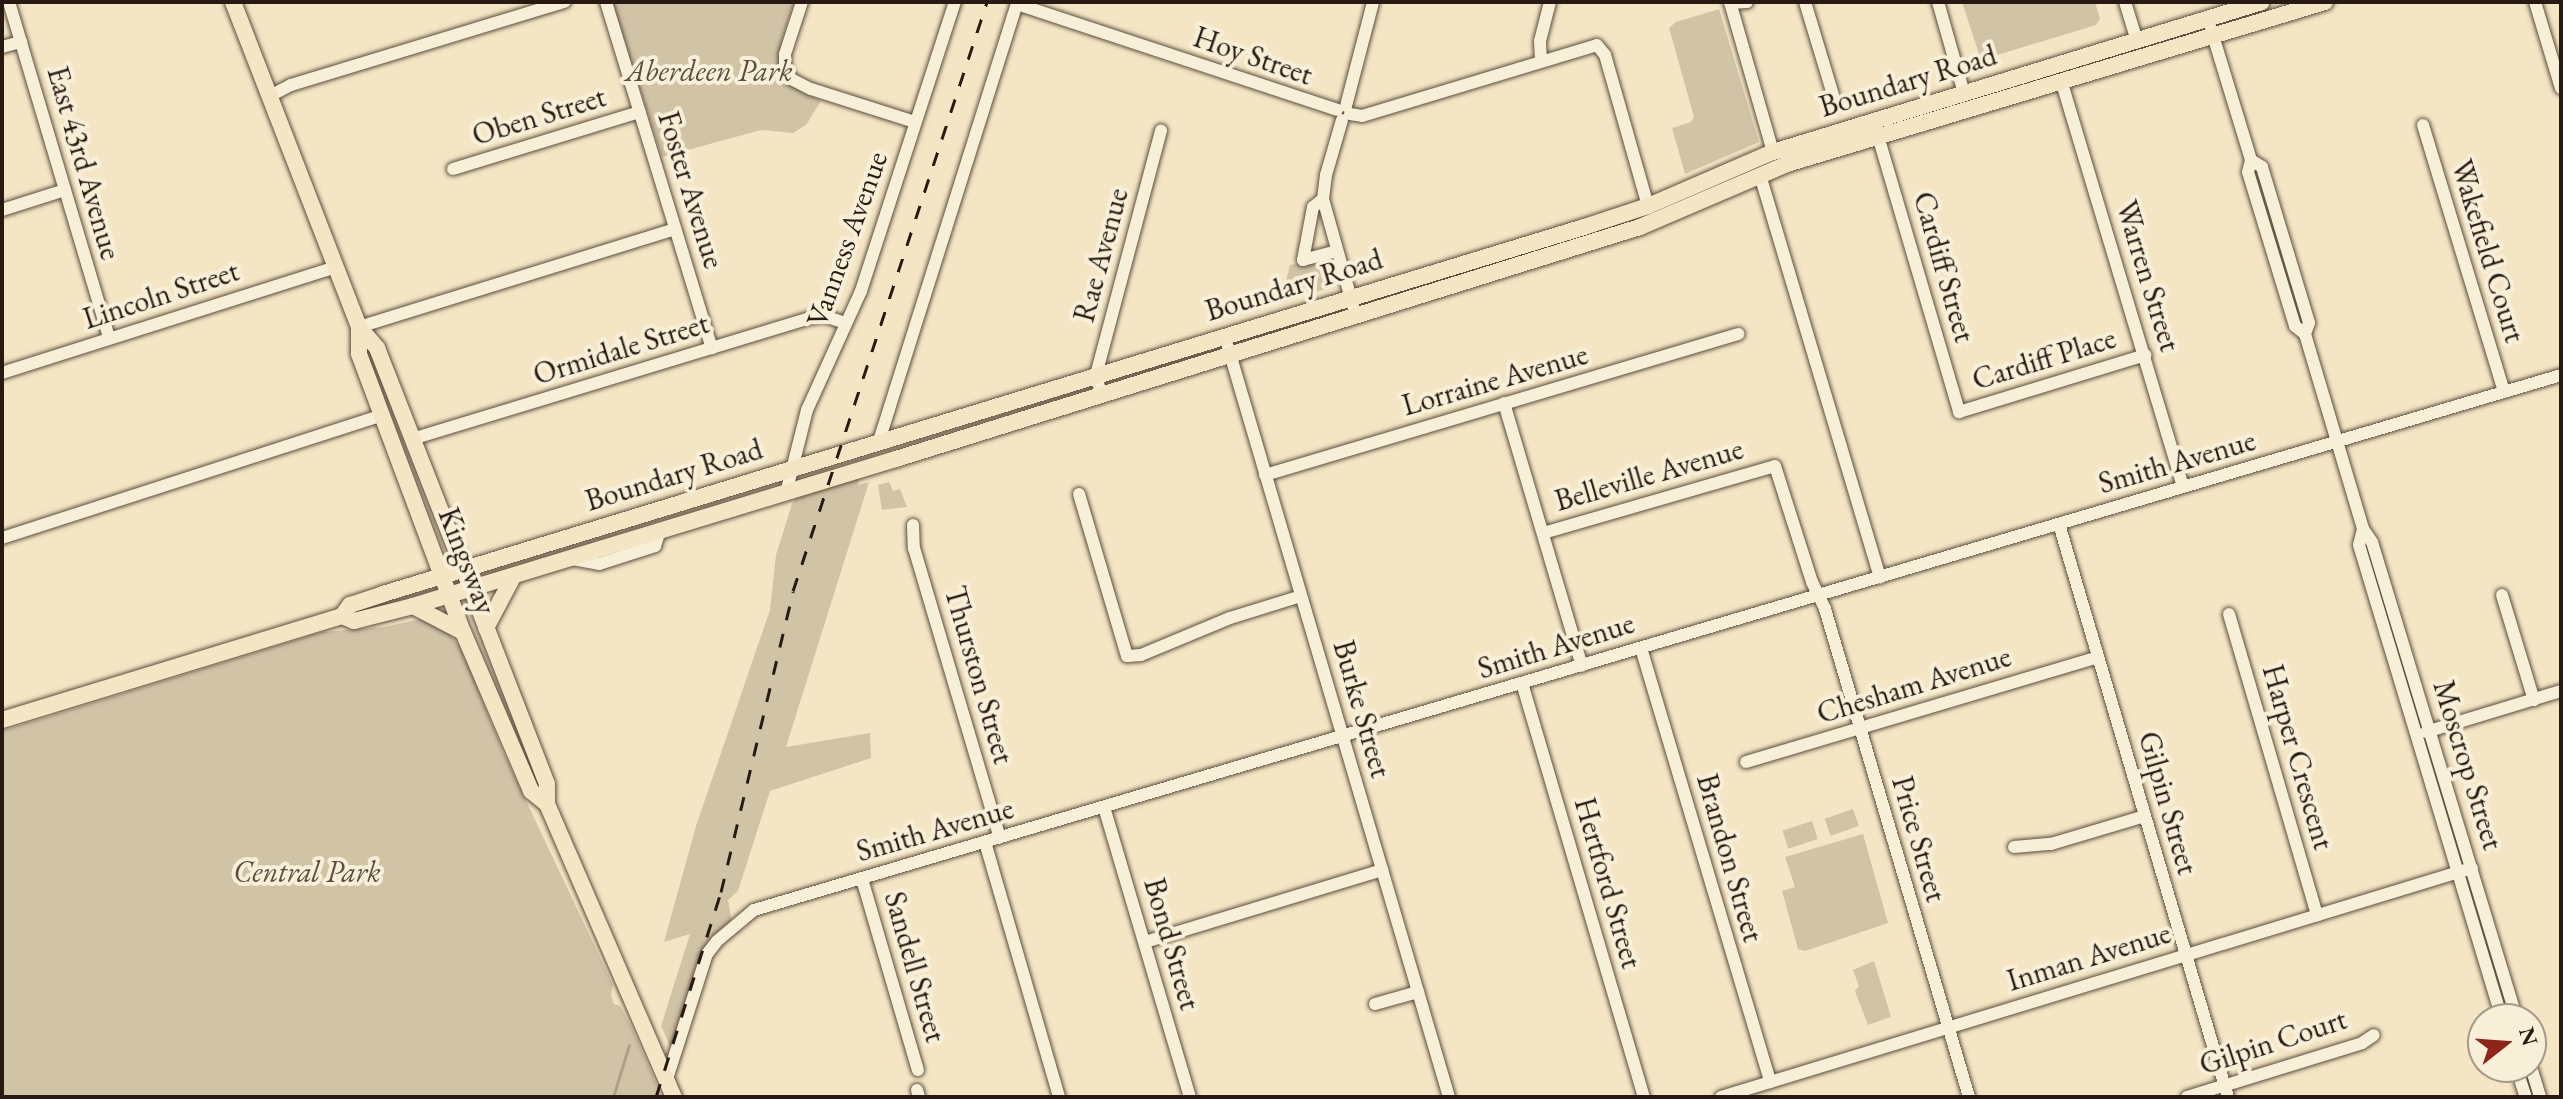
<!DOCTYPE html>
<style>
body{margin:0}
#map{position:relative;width:2563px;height:1099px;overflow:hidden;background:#f4e6c4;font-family:"EB Garamond",serif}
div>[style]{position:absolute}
.green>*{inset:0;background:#d1c3a6;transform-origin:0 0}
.stream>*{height:3px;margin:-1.5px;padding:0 1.5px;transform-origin:1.5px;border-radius:1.5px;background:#afa188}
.roads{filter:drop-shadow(0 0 2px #5b4d3f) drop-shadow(0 0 2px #5b4d3f)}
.minor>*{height:12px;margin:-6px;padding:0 6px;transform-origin:6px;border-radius:6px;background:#f8efd9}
.major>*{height:16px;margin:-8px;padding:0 8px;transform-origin:8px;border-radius:8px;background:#f4e6c4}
.rail>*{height:3px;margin-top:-1.5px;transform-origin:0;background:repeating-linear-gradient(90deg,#281a13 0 14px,transparent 0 28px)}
span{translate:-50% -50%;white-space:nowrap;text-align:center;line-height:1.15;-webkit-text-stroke:8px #f8efd9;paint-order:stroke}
.street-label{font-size:30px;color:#281a13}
.park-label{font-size:30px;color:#5b4d3f;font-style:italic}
.frame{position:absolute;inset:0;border:4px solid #281a13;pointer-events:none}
.north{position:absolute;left:2467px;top:1003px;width:80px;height:80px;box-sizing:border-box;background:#f8efd9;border:2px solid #a59a8a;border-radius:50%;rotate:73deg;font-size:22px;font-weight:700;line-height:32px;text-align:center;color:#281a13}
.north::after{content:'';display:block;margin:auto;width:28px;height:36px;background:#8f2418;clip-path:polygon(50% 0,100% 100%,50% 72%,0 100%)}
</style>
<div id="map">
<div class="green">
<div style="clip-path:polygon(612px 2px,794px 2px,782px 40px,780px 70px,789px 85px,821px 101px,806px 125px,793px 133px,761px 130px,662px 157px)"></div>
<div style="clip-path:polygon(1962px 2px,2095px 2px,2100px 19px,2096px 25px,1981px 60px)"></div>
<div style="clip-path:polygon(1719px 9px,1759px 142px,1685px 174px,1672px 128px,1691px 122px,1694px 117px,1669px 28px,1676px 22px)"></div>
<div style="clip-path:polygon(1324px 259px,1332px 287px,1280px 303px,1290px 265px)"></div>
<div style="clip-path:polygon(860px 475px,858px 485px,869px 482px,786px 747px,870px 733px,871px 758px,770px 791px,738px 891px,728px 900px,732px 922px,722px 931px,671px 1048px,661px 1026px,690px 934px,664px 942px,696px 826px,770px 610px,776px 555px,792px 504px,797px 497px)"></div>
<div style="clip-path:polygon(889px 482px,893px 491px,900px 489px,907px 507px,882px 510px,878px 485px)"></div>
<div style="clip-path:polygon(422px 619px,448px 631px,463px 652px,504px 754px,613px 985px,611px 995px,614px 1004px,620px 1006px,632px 1028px,662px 1097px,2px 1097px,2px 731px,322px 632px,383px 627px)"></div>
<div style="left:1853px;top:809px;width:18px;height:30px;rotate:71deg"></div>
<div style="left:1812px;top:821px;width:19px;height:31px;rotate:72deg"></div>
<div style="clip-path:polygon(1863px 834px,1888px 923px,1805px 951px,1798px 949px,1782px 891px,1795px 887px,1785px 857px)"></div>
<div style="clip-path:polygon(1874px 961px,1891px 1017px,1868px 1025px,1855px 991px,1859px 986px,1853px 970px)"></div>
</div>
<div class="stream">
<div style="left:613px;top:1097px;width:54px;rotate:-72.9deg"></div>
</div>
<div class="roads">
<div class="minor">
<div style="left:9px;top:2px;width:351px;rotate:73.4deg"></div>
<div style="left:606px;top:2px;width:362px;rotate:73deg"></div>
<div style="left:802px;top:2px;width:55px;rotate:108.1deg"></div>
<div style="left:785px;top:54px;width:12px;rotate:90deg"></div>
<div style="left:785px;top:66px;width:14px;rotate:65deg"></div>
<div style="left:791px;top:79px;width:22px;rotate:27deg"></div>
<div style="left:811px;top:89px;width:109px;rotate:17.6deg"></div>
<div style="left:1730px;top:2px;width:156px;rotate:74deg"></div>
<div style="left:1805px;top:2px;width:97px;rotate:73.2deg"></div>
<div style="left:1938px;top:2px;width:95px;rotate:74.1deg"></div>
<div style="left:2125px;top:2px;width:41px;rotate:72.9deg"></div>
<div style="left:2535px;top:2px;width:90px;rotate:73.2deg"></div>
<div style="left:1730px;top:3px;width:17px;rotate:-3deg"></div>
<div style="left:1017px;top:4px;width:337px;rotate:18.3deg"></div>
<div style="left:2211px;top:29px;width:137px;rotate:73deg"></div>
<div style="left:2251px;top:160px;width:12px;rotate:104deg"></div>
<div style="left:2248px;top:172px;width:161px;rotate:73deg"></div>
<div style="left:2295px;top:326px;width:13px;rotate:39deg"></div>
<div style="left:2305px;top:334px;width:203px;rotate:73.4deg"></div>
<div style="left:2363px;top:529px;width:16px;rotate:55deg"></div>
<div style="left:2372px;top:542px;width:499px;rotate:73.1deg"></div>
<div style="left:2px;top:47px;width:20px;rotate:-15deg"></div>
<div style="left:1541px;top:61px;width:20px;rotate:-93deg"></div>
<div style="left:1540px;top:41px;width:40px;rotate:-75.6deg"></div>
<div style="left:2061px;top:80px;width:425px;rotate:73.3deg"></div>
<div style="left:270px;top:96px;width:24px;rotate:-28deg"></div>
<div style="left:291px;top:85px;width:286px;rotate:-16.9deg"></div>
<div style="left:1346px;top:106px;width:107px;rotate:-75.4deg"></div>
<div style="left:1350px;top:114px;width:12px;rotate:9deg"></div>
<div style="left:1362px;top:116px;width:245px;rotate:-16.8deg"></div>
<div style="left:1597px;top:45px;width:13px;rotate:51deg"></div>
<div style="left:1605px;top:55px;width:157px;rotate:74.1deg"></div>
<div style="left:1342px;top:120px;width:57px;rotate:106.2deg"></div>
<div style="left:1326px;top:175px;width:24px;rotate:97deg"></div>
<div style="left:1323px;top:199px;width:111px;rotate:74.3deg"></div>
<div style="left:2423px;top:125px;width:279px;rotate:73.1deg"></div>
<div style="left:1878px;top:136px;width:288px;rotate:73.6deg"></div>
<div style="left:1959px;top:412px;width:195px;rotate:-17deg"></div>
<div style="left:2251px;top:160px;width:13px;rotate:32deg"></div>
<div style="left:2262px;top:167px;width:163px;rotate:73.2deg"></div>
<div style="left:2309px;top:323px;width:12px;rotate:110deg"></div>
<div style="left:453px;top:169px;width:195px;rotate:-17deg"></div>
<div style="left:1760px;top:175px;width:420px;rotate:73.4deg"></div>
<div style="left:1323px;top:199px;width:13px;rotate:141deg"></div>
<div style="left:1313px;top:207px;width:54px;rotate:100.7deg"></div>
<div style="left:1303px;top:260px;width:35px;rotate:-15deg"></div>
<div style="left:2px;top:210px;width:66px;rotate:-17.6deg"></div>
<div style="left:359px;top:327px;width:331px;rotate:-17.2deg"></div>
<div style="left:1228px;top:347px;width:782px;rotate:73.58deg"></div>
<div style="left:2px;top:373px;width:351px;rotate:-17.6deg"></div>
<div style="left:1101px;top:394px;width:20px;rotate:-105deg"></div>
<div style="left:1096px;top:375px;width:253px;rotate:-75.1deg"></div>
<div style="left:1504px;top:403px;width:274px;rotate:73.5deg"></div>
<div style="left:412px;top:439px;width:416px;rotate:-16.9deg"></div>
<div style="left:810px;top:318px;width:14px;rotate:-8deg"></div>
<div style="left:824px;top:316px;width:23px;rotate:18deg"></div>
<div style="left:879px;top:441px;width:460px;rotate:-72.5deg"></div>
<div style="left:1265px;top:475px;width:494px;rotate:-16.6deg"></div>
<div style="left:786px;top:493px;width:86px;rotate:-75.8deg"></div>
<div style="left:807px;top:410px;width:131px;rotate:-65.6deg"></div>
<div style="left:861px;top:291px;width:304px;rotate:-72deg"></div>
<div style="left:1079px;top:494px;width:169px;rotate:73.5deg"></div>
<div style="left:1127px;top:656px;width:14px;rotate:-4deg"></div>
<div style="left:1141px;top:655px;width:96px;rotate:-22.6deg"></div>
<div style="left:1230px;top:618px;width:74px;rotate:-17.2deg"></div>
<div style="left:2059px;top:524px;width:597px;rotate:73.57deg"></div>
<div style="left:913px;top:525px;width:23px;rotate:88deg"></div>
<div style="left:914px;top:548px;width:302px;rotate:73.5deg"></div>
<div style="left:2363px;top:529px;width:16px;rotate:104deg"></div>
<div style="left:2359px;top:545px;width:495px;rotate:73.2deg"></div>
<div style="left:1543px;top:533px;width:241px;rotate:-16.1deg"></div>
<div style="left:1775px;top:466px;width:122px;rotate:72.3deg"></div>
<div style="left:1812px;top:582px;width:30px;rotate:64deg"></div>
<div style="left:1825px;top:609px;width:509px;rotate:73.56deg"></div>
<div style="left:2px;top:538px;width:399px;rotate:-17.9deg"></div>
<div style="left:573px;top:559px;width:26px;rotate:11deg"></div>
<div style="left:599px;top:564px;width:59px;rotate:-17.8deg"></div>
<div style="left:655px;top:546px;width:16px;rotate:-72deg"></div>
<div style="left:2502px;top:595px;width:110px;rotate:73.1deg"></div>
<div style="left:2229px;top:614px;width:314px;rotate:73.7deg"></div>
<div style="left:1641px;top:648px;width:453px;rotate:73.4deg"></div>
<div style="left:1522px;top:683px;width:432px;rotate:73.6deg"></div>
<div style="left:2426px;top:732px;width:141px;rotate:-16.9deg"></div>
<div style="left:1746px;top:762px;width:367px;rotate:-16.6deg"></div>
<div style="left:1104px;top:807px;width:302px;rotate:73.5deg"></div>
<div style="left:985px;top:842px;width:266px;rotate:73.8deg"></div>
<div style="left:2014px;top:847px;width:37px;rotate:-5deg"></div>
<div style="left:2051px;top:844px;width:98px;rotate:-16.6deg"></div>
<div style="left:862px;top:879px;width:199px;rotate:73.7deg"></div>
<div style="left:1145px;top:942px;width:248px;rotate:-16.9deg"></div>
<div style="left:1375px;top:1004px;width:45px;rotate:-15.6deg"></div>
<div style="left:2516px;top:1067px;width:32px;rotate:72deg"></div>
<div style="left:2531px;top:1067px;width:31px;rotate:73deg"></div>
<div style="left:667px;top:1079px;width:131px;rotate:-72.3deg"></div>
<div style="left:707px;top:954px;width:16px;rotate:-52deg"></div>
<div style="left:717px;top:941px;width:48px;rotate:-40deg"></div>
<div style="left:754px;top:910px;width:1885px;rotate:-16.49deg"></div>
<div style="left:917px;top:1090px;width:7px;rotate:74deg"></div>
<div style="left:1721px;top:1097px;width:785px;rotate:-16.96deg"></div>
<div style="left:2187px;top:1097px;width:183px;rotate:-17.1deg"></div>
<div style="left:2362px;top:1043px;width:14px;rotate:-34deg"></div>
</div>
<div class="major">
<div style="left:233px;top:2px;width:349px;rotate:68.8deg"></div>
<div style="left:359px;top:327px;width:28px;rotate:49deg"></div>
<div style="left:377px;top:348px;width:258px;rotate:68.6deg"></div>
<div style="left:471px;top:588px;width:210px;rotate:68.8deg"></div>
<div style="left:547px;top:784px;width:20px;rotate:90deg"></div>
<div style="left:547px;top:804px;width:319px;rotate:66.6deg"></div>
<div style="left:359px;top:327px;width:27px;rotate:90deg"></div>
<div style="left:359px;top:354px;width:297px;rotate:69.5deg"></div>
<div style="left:463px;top:632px;width:173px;rotate:66.8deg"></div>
<div style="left:531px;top:791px;width:21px;rotate:39deg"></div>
<div style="left:413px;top:606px;width:56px;rotate:27.5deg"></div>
<div style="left:342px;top:616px;width:13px;rotate:23deg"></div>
<div style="left:354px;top:621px;width:61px;rotate:-14.3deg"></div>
<div style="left:413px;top:606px;width:505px;rotate:-16.93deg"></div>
<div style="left:896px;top:459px;width:779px;rotate:-17.32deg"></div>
<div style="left:1640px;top:227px;width:160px;rotate:-23.2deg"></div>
<div style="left:1787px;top:164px;width:562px;rotate:-16.76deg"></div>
<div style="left:486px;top:628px;width:58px;rotate:-62.1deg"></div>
<div style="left:2px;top:720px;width:356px;rotate:-17deg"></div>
<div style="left:342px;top:616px;width:14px;rotate:-54deg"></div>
<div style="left:350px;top:605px;width:35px;rotate:-18deg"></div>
<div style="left:383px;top:594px;width:1256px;rotate:-16.99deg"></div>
<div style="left:1584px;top:227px;width:67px;rotate:-18.2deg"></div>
<div style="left:1648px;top:206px;width:136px;rotate:-23.4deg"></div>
<div style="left:1773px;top:152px;width:511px;rotate:-17.05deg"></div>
</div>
</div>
<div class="rail">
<div style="left:656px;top:1097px;width:215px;rotate:-72.4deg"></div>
<div style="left:721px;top:892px;width:309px;rotate:-76.5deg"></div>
<div style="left:793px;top:591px;width:620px;rotate:-71.77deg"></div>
</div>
<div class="street-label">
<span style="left:1253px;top:56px;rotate:19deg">Hoy Street</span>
<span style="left:1908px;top:81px;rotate:-17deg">Boundary Road</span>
<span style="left:539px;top:116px;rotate:-17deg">Oben Street</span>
<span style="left:84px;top:163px;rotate:74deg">East 43rd Avenue</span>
<span style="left:691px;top:190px;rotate:73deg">Foster Avenue</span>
<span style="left:847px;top:239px;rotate:-70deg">Vanness Avenue</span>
<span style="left:2488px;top:251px;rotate:73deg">Wakefield Court</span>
<span style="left:1101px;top:255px;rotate:-75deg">Rae Avenue</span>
<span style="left:1944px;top:267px;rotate:74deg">Cardiff Street</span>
<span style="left:2148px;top:276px;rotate:73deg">Warren Street</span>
<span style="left:1294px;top:285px;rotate:-17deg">Boundary Road</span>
<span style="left:161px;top:295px;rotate:-18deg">Lincoln Street</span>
<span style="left:621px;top:349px;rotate:-17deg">Ormidale Street</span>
<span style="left:2044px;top:359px;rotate:-17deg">Cardiff Place</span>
<span style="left:1495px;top:380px;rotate:-16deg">Lorraine Avenue</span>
<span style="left:2177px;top:462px;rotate:-16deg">Smith Avenue</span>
<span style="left:674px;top:475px;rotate:-17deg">Boundary Road</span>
<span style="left:1649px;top:475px;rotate:-16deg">Belleville Avenue</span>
<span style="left:467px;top:561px;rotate:69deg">Kingsway</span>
<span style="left:1556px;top:646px;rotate:-17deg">Smith Avenue</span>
<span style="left:979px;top:675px;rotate:74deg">Thurston Street</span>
<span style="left:1914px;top:685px;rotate:-17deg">Chesham Avenue</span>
<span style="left:1362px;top:709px;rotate:74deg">Burke Street</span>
<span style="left:2298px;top:757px;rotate:74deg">Harper Crescent</span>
<span style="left:2468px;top:765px;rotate:73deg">Moscrop Street</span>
<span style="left:2168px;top:803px;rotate:74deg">Gilpin Street</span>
<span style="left:935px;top:830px;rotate:-16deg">Smith Avenue</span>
<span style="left:1919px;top:839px;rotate:74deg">Price Street</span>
<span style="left:1730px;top:858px;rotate:74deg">Brandon Street</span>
<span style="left:1608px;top:883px;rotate:74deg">Hertford Street</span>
<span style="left:1172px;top:944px;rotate:74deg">Bond Street</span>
<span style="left:2089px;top:957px;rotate:-17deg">Inman Avenue</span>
<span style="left:915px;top:967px;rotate:74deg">Sandell Street</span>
<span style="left:2273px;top:1042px;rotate:-18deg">Gilpin Court</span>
</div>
<div class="park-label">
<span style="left:709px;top:71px">Aberdeen Park</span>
<span style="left:307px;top:872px">Central Park</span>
</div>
<div class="frame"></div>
<div class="north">N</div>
</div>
